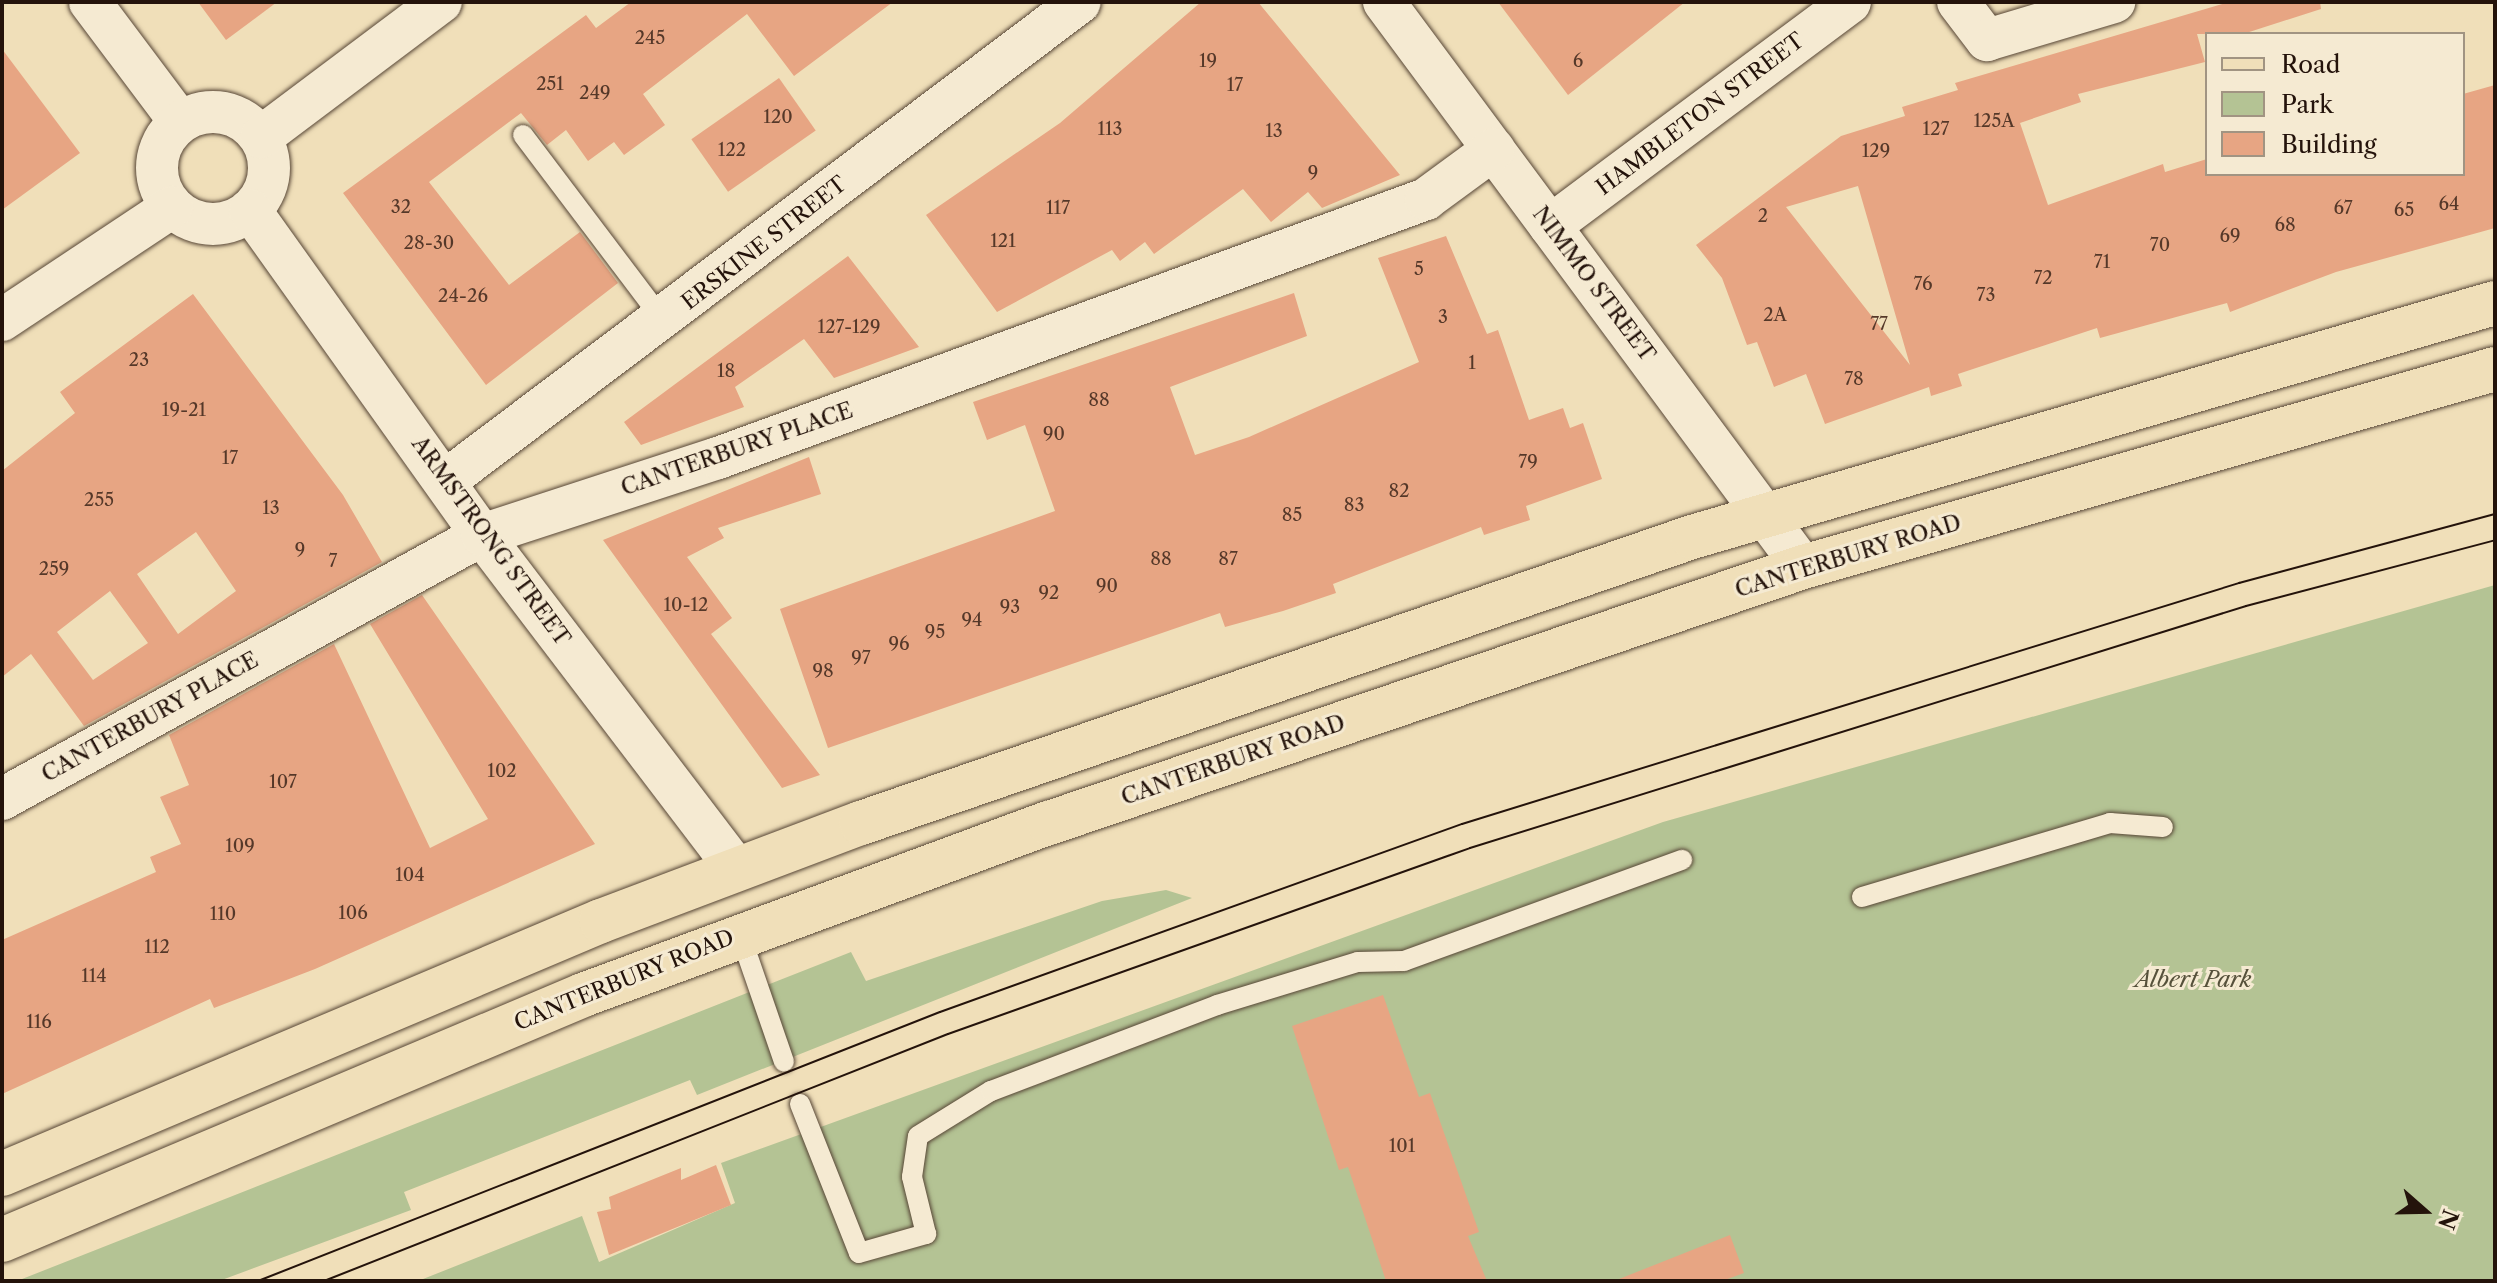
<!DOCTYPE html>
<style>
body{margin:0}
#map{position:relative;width:2497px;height:1283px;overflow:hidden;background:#f0dfb9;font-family:"Libre Caslon Text",serif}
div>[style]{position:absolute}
.green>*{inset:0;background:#b4c394}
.building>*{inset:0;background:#e7a583;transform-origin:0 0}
.roads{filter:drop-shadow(0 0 2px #574636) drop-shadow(0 0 2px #574636)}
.lane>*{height:20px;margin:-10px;padding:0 10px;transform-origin:10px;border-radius:10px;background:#f5ead2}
.street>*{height:42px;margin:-21px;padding:0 21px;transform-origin:21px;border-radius:21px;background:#f5ead2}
.street>.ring{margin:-21px;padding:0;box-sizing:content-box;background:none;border:42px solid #f5ead2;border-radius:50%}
.primary>*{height:44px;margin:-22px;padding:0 22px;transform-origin:22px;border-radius:22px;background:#f0dfb9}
.tram>*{height:2px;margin:-1px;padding:0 1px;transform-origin:1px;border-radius:1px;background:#24130b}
span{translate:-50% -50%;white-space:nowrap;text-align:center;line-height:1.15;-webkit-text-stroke:6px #f5ead2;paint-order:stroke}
.number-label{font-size:18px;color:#553829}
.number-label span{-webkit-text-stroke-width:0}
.street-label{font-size:22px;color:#24130b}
.park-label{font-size:22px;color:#56513b;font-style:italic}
.frame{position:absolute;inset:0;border:4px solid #24130b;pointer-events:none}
.legend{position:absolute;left:2205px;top:32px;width:260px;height:144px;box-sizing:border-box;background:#f5ead2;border:2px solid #a19482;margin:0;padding:10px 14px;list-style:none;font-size:24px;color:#24130b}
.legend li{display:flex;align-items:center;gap:16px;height:40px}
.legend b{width:40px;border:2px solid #a19482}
.north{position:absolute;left:2385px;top:1171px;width:80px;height:80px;-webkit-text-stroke:6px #f5ead2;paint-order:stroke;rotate:110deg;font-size:22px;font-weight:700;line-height:32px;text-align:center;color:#24130b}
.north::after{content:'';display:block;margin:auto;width:28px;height:36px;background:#24130b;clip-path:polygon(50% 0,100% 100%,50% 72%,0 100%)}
</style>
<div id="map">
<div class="green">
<div style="clip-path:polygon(2495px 585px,2495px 1281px,418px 1281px,582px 1216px,599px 1262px,735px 1203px,721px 1163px,1663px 822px)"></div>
<div style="clip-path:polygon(1166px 890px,1192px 898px,697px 1095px,690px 1080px,404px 1192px,411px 1210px,219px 1281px,17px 1281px,851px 952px,866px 981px,1102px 901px)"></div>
</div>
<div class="building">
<div style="clip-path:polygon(198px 2px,277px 2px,226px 40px)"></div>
<div style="clip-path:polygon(631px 2px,893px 2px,794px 76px,747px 14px,643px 94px,665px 125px,624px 155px,614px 142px,588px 161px,566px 130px,547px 145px,521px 113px,429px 182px,509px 285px,580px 232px,618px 283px,486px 385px,343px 193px,586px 15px,596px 28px)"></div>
<div style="clip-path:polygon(1201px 2px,1258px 2px,1400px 175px,1322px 208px,1308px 192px,1271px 222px,1243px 189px,1154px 254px,1145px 242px,1120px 261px,1112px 250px,997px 312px,926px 215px,1060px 123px)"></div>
<div style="clip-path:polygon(1498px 2px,1685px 2px,1568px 95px)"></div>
<div style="clip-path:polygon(evenodd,2229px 2px,2320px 2px,2321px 9px,2243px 34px,2197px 34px,2205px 62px,2078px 94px,2081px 102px,2020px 123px,2048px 205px,2163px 164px,2165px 172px,2207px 159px,2207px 174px,2463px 174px,2463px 94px,2495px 85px,2495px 228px,2336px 272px,2230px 312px,2227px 303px,2100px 338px,2097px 328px,1958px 374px,1962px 386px,1931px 396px,1929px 387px,1825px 424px,1806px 374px,1774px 387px,1757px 342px,1747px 345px,1722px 278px,1696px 245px,1841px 136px,1905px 116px,1902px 107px,1958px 90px,1955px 83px,2229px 2px,1858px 186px,1910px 365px,1786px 207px,1858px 186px)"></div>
<div style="clip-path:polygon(2px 49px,80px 153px,2px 210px)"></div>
<div style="left:779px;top:78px;width:64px;height:107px;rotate:55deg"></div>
<div style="clip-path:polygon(1446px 236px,1487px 334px,1498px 330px,1529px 420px,1563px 408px,1570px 428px,1583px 423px,1602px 479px,1526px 506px,1530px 520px,1484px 535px,1481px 527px,1333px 584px,1336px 593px,1283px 611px,1225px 627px,1220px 613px,828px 748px,780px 609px,1055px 511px,1025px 425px,987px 440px,973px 402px,1294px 293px,1307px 336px,1170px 387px,1195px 455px,1249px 437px,1419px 362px,1378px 258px)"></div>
<div style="clip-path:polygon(848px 256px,919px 347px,834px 378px,804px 339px,735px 387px,744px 407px,641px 445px,624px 422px)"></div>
<div style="clip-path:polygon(evenodd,193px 294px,343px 495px,382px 562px,84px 726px,31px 654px,2px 677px,2px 471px,75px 413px,60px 392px,193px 294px,196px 532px,236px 591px,178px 634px,137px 574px,196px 532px,193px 294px,110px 591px,148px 643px,93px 680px,57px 632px,110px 591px)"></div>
<div style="clip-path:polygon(809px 457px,821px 494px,718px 528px,724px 538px,687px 557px,732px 618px,711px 634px,820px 775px,782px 788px,603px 540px)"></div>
<div style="clip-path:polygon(422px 595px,595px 844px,315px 969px,214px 1008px,210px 999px,2px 1094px,2px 940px,156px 872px,150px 857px,181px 844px,160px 797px,189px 785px,169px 735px,334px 644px,430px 848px,488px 819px,370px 624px)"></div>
<div style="clip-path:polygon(1383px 995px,1419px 1097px,1430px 1093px,1479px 1232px,1468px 1236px,1487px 1281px,1386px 1281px,1348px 1167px,1339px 1170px,1292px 1026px)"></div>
<div style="clip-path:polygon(716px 1165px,731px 1205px,609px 1255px,597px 1212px,611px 1209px,609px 1197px,681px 1168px,681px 1180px)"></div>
<div style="clip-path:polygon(1730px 1235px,1744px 1273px,1722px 1281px,1614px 1281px)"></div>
</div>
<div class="roads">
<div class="lane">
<div style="left:523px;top:135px;width:232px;rotate:52.9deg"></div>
<div style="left:1862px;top:897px;width:259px;rotate:-16.6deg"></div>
<div style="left:2110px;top:823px;width:53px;rotate:4.3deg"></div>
<div style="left:740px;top:934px;width:135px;rotate:71deg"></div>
<div style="left:800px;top:1104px;width:160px;rotate:68.4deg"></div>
<div style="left:859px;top:1253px;width:70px;rotate:-15.8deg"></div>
<div style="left:926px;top:1234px;width:59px;rotate:-103.8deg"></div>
<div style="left:912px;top:1177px;width:41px;rotate:-81.7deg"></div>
<div style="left:918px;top:1136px;width:86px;rotate:-31.7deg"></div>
<div style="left:991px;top:1091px;width:242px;rotate:-20.8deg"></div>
<div style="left:1217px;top:1005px;width:147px;rotate:-17deg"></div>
<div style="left:1358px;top:962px;width:46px;rotate:-1.2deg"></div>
<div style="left:1404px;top:961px;width:296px;rotate:-20deg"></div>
</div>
<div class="street">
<div style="left:90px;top:2px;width:150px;rotate:53.1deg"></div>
<div style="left:1384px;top:2px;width:703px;rotate:53.44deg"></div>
<div style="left:1958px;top:2px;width:48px;rotate:52.7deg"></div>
<div style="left:1987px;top:40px;width:133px;rotate:-16.7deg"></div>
<div class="ring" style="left:157px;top:112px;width:70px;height:70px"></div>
<div style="left:261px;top:137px;width:225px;rotate:-36.9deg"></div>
<div style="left:250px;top:210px;width:399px;rotate:54.5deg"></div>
<div style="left:482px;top:535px;width:419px;rotate:52.7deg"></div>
<div style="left:1550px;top:226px;width:374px;rotate:-36.7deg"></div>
<div style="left:2px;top:320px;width:204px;rotate:-33.6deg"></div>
<div style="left:445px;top:481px;width:795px;rotate:-37.03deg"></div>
<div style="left:2px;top:799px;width:548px;rotate:-28.81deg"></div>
<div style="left:482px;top:535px;width:248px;rotate:-18.1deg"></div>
<div style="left:718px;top:458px;width:754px;rotate:-20.09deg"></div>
<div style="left:1426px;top:199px;width:84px;rotate:-36.3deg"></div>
</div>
<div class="primary">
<div style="left:2px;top:1174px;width:650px;rotate:-22.9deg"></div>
<div style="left:601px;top:921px;width:278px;rotate:-20.7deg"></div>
<div style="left:861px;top:823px;width:879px;rotate:-18.99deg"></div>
<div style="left:1692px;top:537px;width:836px;rotate:-16.25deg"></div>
<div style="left:2px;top:1240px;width:631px;rotate:-22.86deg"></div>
<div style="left:583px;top:995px;width:497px;rotate:-20.3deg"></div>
<div style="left:1049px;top:823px;width:796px;rotate:-18.75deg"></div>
<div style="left:1803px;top:567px;width:720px;rotate:-15.97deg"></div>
</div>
</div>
<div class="tram">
<div style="left:258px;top:1281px;width:733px;rotate:-21.53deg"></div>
<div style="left:940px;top:1012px;width:555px;rotate:-19.81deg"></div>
<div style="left:1462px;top:824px;width:814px;rotate:-17.23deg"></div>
<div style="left:2239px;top:583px;width:265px;rotate:-15.1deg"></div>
<div style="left:324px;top:1281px;width:671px;rotate:-21.6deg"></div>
<div style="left:948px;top:1034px;width:554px;rotate:-19.61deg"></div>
<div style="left:1470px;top:848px;width:813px;rotate:-17.32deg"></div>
<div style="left:2246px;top:606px;width:258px;rotate:-14.8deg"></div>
</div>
<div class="number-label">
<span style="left:650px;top:38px">245</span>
<span style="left:1208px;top:61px">19</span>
<span style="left:1578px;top:61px">6</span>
<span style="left:550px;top:84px">251</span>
<span style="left:1235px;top:85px">17</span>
<span style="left:595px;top:93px">249</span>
<span style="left:778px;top:117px">120</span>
<span style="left:1994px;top:121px">125A</span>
<span style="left:1110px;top:129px">113</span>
<span style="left:1936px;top:129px">127</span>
<span style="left:1274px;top:131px">13</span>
<span style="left:732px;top:150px">122</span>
<span style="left:1876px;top:151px">129</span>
<span style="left:1313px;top:173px">9</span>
<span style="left:2449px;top:204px">64</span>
<span style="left:401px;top:207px">32</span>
<span style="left:1058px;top:208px">117</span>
<span style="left:2343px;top:208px">67</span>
<span style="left:2404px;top:210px">65</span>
<span style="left:1763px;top:216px">2</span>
<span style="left:2285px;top:225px">68</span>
<span style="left:2230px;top:236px">69</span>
<span style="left:1003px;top:241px">121</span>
<span style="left:429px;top:243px">28-30</span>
<span style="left:2160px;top:245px">70</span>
<span style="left:2102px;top:262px">71</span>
<span style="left:1419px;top:269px">5</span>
<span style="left:2043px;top:278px">72</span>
<span style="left:1923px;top:284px">76</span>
<span style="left:1986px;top:295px">73</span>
<span style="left:463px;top:296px">24-26</span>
<span style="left:1775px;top:315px">2A</span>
<span style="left:1443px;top:317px">3</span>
<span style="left:1879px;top:324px">77</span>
<span style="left:849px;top:327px">127-129</span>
<span style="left:139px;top:360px">23</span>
<span style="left:1472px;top:363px">1</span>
<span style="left:726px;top:371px">18</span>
<span style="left:1854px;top:379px">78</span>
<span style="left:1099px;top:400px">88</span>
<span style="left:184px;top:410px">19-21</span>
<span style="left:1054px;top:434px">90</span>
<span style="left:230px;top:458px">17</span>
<span style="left:1528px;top:462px">79</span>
<span style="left:1399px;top:491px">82</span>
<span style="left:99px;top:500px">255</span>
<span style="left:1354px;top:505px">83</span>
<span style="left:271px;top:508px">13</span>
<span style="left:1292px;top:515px">85</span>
<span style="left:300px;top:550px">9</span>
<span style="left:1161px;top:559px">88</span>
<span style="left:1228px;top:559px">87</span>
<span style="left:333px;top:561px">7</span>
<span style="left:54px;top:569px">259</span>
<span style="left:1107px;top:586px">90</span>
<span style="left:1049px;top:593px">92</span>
<span style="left:686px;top:605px">10-12</span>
<span style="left:1010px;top:607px">93</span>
<span style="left:972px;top:620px">94</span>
<span style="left:935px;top:632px">95</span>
<span style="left:899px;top:644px">96</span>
<span style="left:861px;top:658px">97</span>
<span style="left:823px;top:671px">98</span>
<span style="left:502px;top:771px">102</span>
<span style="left:283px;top:782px">107</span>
<span style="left:240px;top:846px">109</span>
<span style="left:410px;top:875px">104</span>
<span style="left:353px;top:913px">106</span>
<span style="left:223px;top:914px">110</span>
<span style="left:157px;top:947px">112</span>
<span style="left:94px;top:976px">114</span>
<span style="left:39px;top:1022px">116</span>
<span style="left:1402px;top:1146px">101</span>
</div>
<div class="street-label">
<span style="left:1700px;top:114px;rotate:-37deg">HAMBLETON STREET</span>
<span style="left:764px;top:243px;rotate:-38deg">ERSKINE STREET</span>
<span style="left:1594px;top:284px;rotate:53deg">NIMMO STREET</span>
<span style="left:737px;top:449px;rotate:-19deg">CANTERBURY PLACE</span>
<span style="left:491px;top:541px;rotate:54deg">ARMSTRONG STREET</span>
<span style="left:1848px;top:556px;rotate:-17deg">CANTERBURY ROAD</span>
<span style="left:150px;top:717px;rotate:-29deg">CANTERBURY PLACE</span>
<span style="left:1233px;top:760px;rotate:-19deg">CANTERBURY ROAD</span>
<span style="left:624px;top:980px;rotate:-22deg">CANTERBURY ROAD</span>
</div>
<div class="park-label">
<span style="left:2193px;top:980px">Albert Park</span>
</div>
<div class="frame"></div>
<ul class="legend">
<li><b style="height:10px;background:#f0dfb9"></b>Road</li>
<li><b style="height:22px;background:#b4c394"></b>Park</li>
<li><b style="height:22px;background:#e7a583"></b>Building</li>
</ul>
<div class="north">N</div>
</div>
